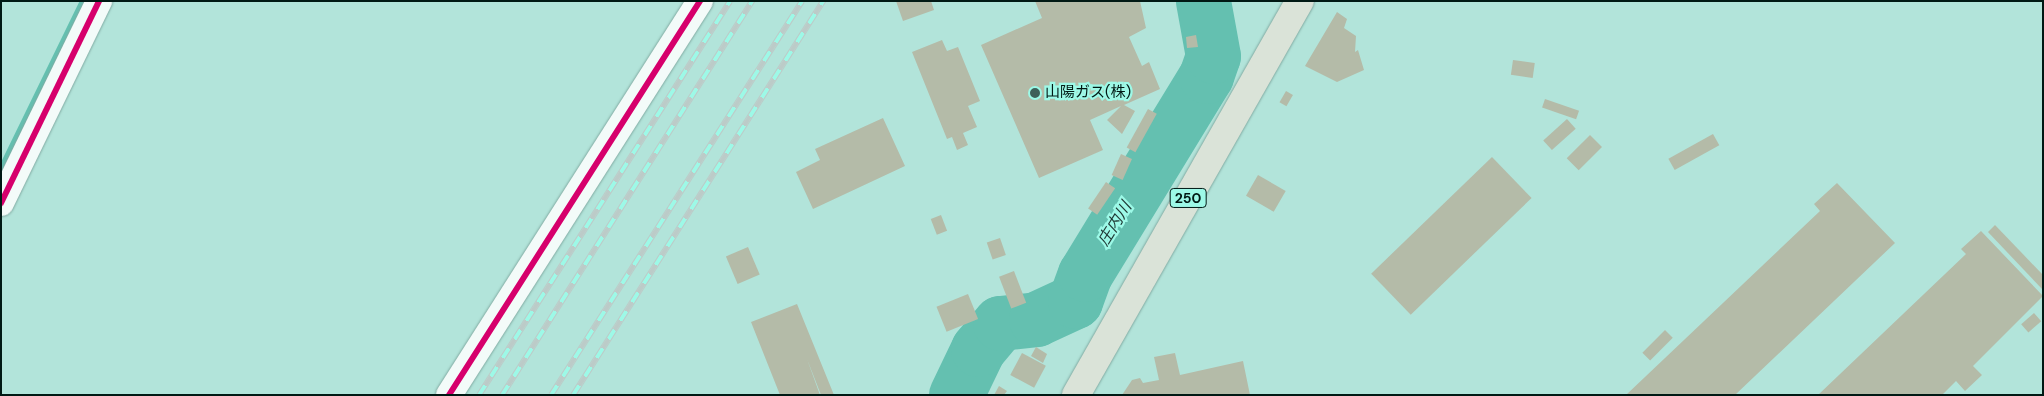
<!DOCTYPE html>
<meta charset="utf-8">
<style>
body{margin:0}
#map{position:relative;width:2044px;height:396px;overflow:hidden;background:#b2e4da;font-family:"DM Sans","Noto Sans JP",sans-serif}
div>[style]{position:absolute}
.stream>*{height:9px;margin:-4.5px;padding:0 4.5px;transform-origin:4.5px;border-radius:4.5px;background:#64c0b0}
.river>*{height:55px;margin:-27.5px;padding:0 27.5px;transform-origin:27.5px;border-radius:27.5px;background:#64c0b0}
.building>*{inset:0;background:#b4bba8;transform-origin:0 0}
.roads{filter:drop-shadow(0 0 1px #81aaa2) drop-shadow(0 0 1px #81aaa2)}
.minor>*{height:26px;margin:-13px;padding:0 13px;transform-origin:13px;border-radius:13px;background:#f3fbf9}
.trunk>*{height:28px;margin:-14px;padding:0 14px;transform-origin:14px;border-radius:14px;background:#dae3d8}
.rail>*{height:5.5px;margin-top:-2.75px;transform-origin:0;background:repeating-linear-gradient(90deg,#9df9e7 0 11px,#bccbc8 0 22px);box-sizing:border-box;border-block:1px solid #bccbc8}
.cycleway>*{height:6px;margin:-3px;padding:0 3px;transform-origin:3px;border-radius:3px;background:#d6006c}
.dots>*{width:14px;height:14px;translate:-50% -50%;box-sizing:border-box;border:2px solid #9df9e7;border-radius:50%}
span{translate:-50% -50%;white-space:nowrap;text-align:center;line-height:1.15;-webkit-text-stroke:4.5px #9df9e7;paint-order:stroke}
.shield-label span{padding:1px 4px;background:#9df9e7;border:1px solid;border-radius:4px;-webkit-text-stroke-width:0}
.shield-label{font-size:14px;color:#001914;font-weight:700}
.poi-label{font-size:15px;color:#001914}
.left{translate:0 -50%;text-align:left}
.water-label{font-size:16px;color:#1e3632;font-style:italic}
.frame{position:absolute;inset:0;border:2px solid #001914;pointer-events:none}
</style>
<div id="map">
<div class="stream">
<div style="left:1px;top:171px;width:189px;rotate:-64deg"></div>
</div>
<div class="river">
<div style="left:956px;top:395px;width:51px;rotate:-64.4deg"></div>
<div style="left:978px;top:349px;width:34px;rotate:-50deg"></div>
<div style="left:1000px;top:323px;width:36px;rotate:-6deg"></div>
<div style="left:1036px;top:319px;width:43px;rotate:-24.8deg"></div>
<div style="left:1075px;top:301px;width:29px;rotate:-70deg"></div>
<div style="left:1085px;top:274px;width:232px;rotate:-58.6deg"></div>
<div style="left:1206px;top:76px;width:21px;rotate:-71deg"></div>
<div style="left:1213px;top:56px;width:56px;rotate:-100.3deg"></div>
</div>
<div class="building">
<div style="clip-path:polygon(896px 1px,931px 1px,934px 10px,903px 21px)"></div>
<div style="clip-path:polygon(1035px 1px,1140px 1px,1146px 28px,1129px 37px,1142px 66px,1149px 62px,1160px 89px,1124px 105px,1135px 111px,1122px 134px,1107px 120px,1121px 106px,1090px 120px,1103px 150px,1039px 178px,981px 45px,1042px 18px)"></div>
<div style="clip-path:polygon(1337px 12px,1347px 19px,1344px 28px,1356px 36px,1355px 52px,1358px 50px,1364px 70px,1337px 82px,1305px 66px)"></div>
<div style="clip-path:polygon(1196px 35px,1198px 47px,1187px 48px,1186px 37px)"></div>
<div style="clip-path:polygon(942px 40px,947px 51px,958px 47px,980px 101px,968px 106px,977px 127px,963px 133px,968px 145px,957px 150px,952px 137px,947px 139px,912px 52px)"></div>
<div style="left:1513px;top:60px;width:22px;height:15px;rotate:8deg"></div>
<div style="left:1286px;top:91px;width:8px;height:13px;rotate:30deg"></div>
<div style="left:1545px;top:99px;width:36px;height:9px;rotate:19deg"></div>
<div style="left:1148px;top:109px;width:10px;height:44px;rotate:29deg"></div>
<div style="clip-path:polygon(883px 118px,905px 166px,813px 209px,796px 172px,820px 160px,815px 149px)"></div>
<div style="left:1567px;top:119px;width:13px;height:32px;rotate:48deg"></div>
<div style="left:1713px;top:134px;width:13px;height:51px;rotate:61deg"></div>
<div style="left:1590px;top:135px;width:17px;height:33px;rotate:45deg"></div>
<div style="left:1121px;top:154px;width:12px;height:23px;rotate:24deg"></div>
<div style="left:1492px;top:157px;width:57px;height:168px;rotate:46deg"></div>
<div style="left:1258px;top:175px;width:32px;height:24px;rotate:30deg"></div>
<div style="left:1106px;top:182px;width:11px;height:32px;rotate:34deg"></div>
<div style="clip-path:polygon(1837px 183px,1895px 243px,1735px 395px,1626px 395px,1820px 211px,1814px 204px)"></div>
<div style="left:941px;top:215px;width:17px;height:11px;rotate:69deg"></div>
<div style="clip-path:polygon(1995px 225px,2043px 275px,2043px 290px,1988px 232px)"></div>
<div style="clip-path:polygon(1981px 231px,2043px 296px,1973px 366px,1982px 375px,1965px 391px,1956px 381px,1942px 395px,1818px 395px,1966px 254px,1961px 249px)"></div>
<div style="left:1000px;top:238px;width:18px;height:14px;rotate:71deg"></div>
<div style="left:748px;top:247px;width:30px;height:24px;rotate:67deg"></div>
<div style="left:1014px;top:271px;width:34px;height:16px;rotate:69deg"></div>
<div style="left:968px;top:294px;width:27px;height:34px;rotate:68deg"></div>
<div style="clip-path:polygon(797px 304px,834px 395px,821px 395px,807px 359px,820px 395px,780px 395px,751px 322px)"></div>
<div style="left:2034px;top:313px;width:11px;height:17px;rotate:49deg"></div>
<div style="left:1665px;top:330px;width:11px;height:32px;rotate:45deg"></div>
<div style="clip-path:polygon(1036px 347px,1047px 354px,1043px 363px,1031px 356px)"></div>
<div style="left:1022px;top:353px;width:27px;height:25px;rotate:28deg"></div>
<div style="clip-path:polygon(1175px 353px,1180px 375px,1243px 361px,1250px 395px,1122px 395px,1132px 380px,1140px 378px,1143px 383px,1159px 380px,1154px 357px)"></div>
<div style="clip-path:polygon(999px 386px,1007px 391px,1004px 395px,994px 395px)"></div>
</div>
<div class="roads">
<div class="minor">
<div style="left:1px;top:203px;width:225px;rotate:-64.1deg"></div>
<div style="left:449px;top:395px;width:467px;rotate:-57.5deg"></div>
</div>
<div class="trunk">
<div style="left:1076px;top:395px;width:453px;rotate:-60.4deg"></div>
</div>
</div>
<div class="rail">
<div style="left:479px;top:395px;width:467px;rotate:-57.5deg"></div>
<div style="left:502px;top:395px;width:467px;rotate:-57.6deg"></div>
<div style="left:551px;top:395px;width:467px;rotate:-57.5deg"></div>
<div style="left:573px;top:395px;width:467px;rotate:-57.6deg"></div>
</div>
<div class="cycleway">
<div style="left:1px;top:203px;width:225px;rotate:-64.1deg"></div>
<div style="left:449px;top:395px;width:467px;rotate:-57.5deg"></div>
</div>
<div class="dots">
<div style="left:1035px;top:93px;background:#3e6059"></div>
</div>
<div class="shield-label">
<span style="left:1188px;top:198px">250</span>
</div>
<div class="poi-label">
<span class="left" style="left:1045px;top:93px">山陽ガス(株)</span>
</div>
<div class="water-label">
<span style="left:1115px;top:224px;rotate:-58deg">庄内川</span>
</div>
<div class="frame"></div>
</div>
